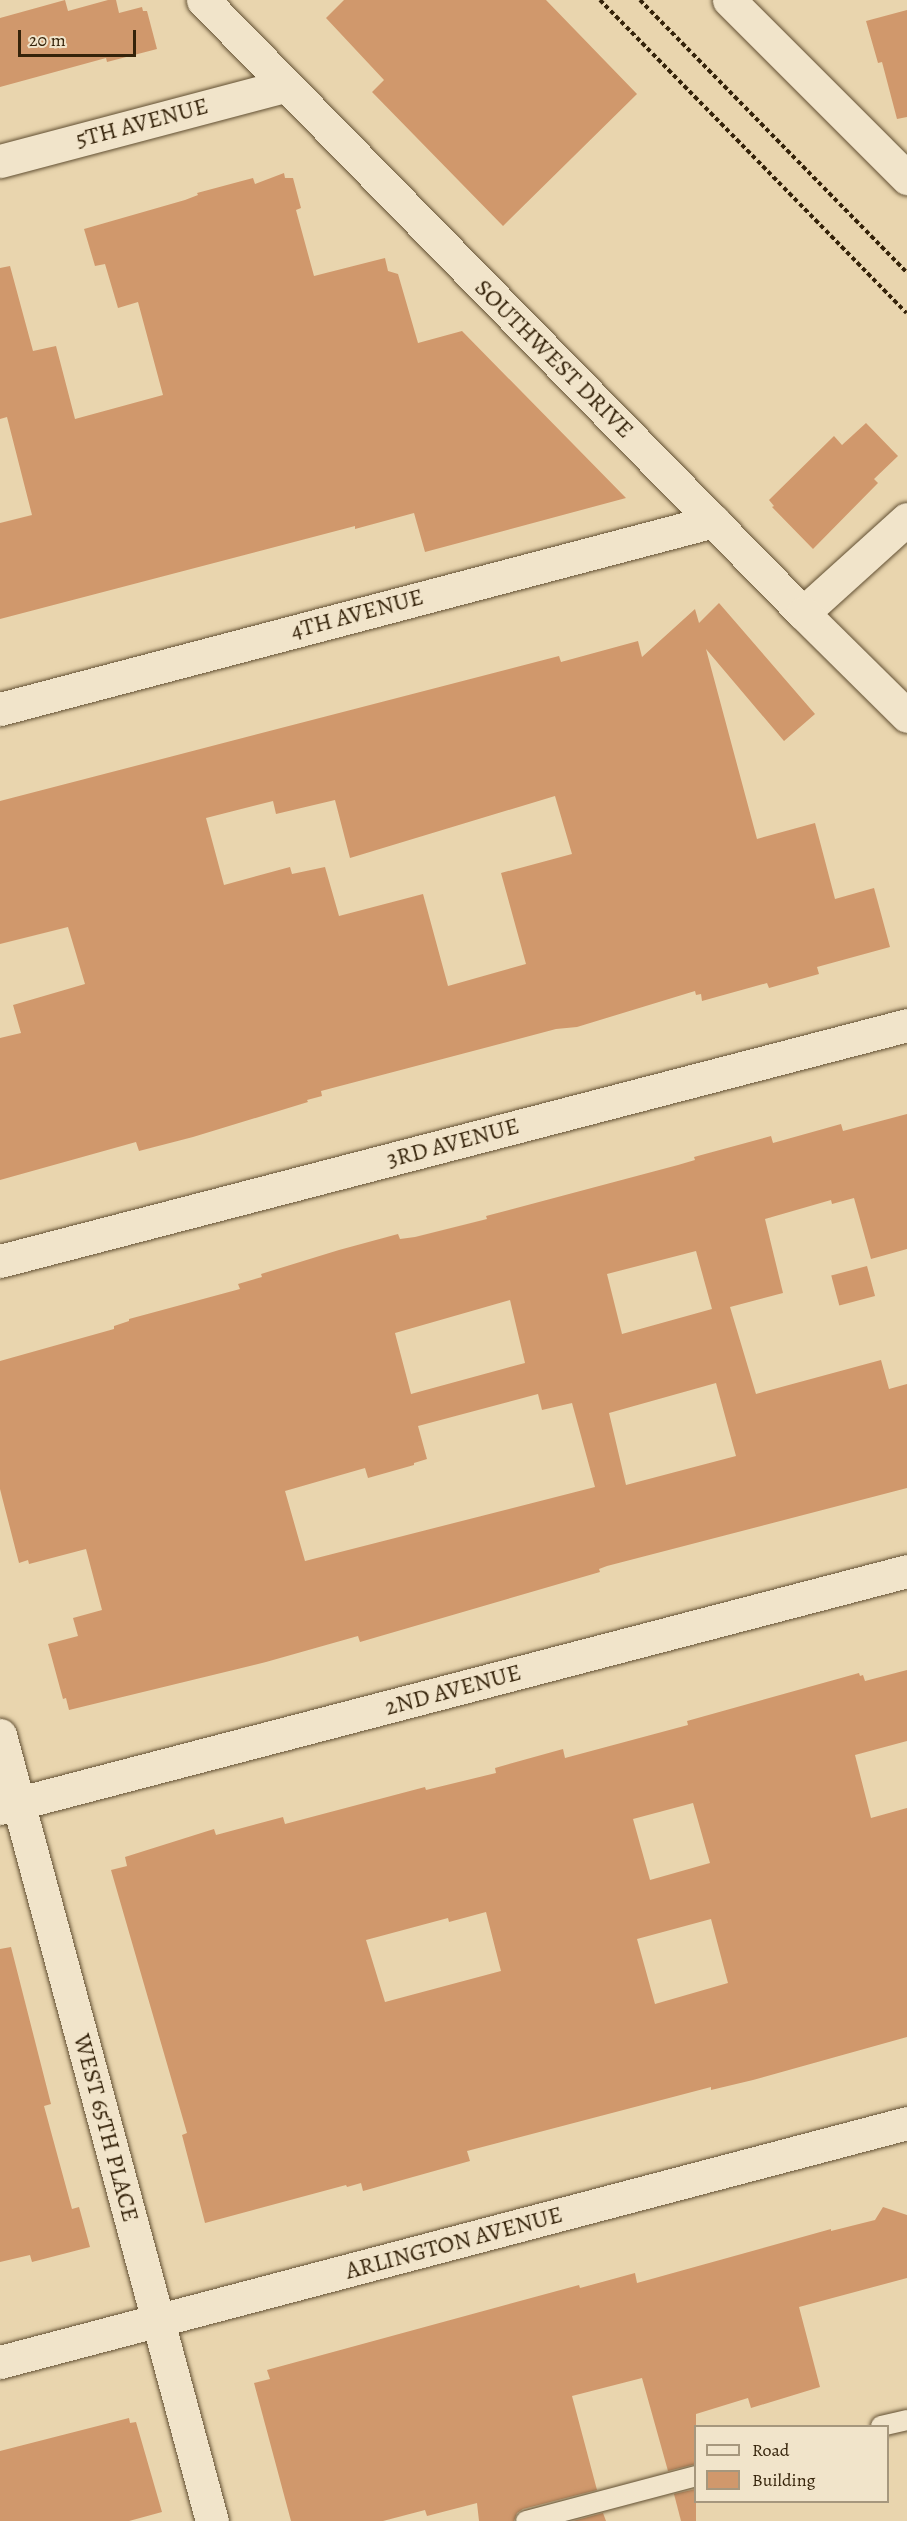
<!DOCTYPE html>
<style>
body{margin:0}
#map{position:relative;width:907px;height:2521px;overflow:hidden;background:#e9d5ae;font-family:Alegreya,serif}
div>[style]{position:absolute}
.building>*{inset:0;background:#d0986c;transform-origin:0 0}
.path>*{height:4px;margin-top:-2px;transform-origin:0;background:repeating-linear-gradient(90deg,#35230a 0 4.5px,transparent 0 7.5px)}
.roads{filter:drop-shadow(0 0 2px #625033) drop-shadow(0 0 2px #625033)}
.service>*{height:20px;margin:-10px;padding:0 10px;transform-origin:10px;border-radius:10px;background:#f1e4ca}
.minor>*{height:33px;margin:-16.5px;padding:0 16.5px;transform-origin:16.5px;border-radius:16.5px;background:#f1e4ca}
.tertiary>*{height:33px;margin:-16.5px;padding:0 16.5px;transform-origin:16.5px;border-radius:16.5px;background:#f1e4ca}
span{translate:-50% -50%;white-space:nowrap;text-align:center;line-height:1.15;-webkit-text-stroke:4.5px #f1e4ca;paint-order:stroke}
.street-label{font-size:24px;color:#35230a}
.legend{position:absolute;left:694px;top:2425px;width:195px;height:78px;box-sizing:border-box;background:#f1e4ca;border:2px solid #a6977d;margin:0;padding:8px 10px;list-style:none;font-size:18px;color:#35230a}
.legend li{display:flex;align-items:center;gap:12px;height:30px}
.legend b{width:30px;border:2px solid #a6977d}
.scale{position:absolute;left:18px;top:30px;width:118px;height:27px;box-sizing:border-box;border:3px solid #35230a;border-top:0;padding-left:8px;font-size:18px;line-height:21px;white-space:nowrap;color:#35230a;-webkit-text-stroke:4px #f1e4ca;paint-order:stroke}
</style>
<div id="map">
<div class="building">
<div style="clip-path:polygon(65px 0,68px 11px,108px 0,116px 0,119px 13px,142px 7px,143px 11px,147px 11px,157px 49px,107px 62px,106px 58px,0 87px,0 18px)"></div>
<div style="clip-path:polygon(344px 0,546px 0,637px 94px,503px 226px,372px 92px,384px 80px,326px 18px)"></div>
<div style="clip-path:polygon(907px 10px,907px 117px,897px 119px,882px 62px,878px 63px,866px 21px)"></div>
<div style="clip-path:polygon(284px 173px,285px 178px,293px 178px,301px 208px,296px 210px,314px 276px,385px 258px,388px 271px,398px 274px,418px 343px,462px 331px,626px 498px,425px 552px,414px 513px,355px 529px,355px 526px,0 619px,0 523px,32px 515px,7px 417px,0 419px,0 268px,10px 266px,33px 351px,56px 346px,75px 419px,163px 395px,138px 302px,118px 308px,105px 264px,95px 266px,84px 229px,185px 200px,198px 195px,197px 193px,253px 178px,255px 184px)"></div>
<div style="clip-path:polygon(866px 423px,898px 456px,874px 479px,878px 483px,813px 549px,772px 507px,774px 506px,769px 500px,834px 436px,842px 445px)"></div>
<div style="clip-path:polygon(evenodd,719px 603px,815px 714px,784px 741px,706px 649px,757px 839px,815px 823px,835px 899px,874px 888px,890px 947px,817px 967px,819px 974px,769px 988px,767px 983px,702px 1001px,701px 994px,696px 995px,695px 991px,577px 1027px,556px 1029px,321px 1091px,322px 1096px,307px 1100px,308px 1102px,193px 1137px,139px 1151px,136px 1142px,0 1180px,0 1038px,21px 1033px,13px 1005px,85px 984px,68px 927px,0 944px,0 801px,559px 656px,561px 662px,638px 641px,642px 657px,695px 609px,699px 623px,719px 603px,555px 796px,572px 854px,501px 873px,526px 964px,448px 986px,423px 894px,339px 916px,325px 867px,292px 874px,290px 867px,224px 885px,206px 818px,273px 801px,276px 814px,335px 800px,350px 858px,555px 796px)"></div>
<div style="clip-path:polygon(evenodd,907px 1114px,907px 1249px,871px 1259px,854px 1198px,832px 1204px,831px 1200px,765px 1219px,783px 1293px,730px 1307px,756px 1394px,881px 1360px,889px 1389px,907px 1384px,907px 1488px,607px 1566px,599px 1569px,600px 1572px,360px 1642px,358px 1636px,266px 1662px,69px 1710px,66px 1698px,63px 1699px,48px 1644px,78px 1636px,73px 1618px,102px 1610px,86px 1549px,29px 1564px,28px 1560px,19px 1563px,0 1489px,0 1361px,114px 1329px,114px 1326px,129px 1321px,129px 1319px,240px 1289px,238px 1284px,262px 1277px,261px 1274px,339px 1250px,398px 1234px,400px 1239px,415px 1237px,487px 1219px,486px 1216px,678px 1165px,695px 1160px,694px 1157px,771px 1136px,773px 1143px,841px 1124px,843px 1131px,907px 1114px,696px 1251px,712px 1309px,622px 1334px,607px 1274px,696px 1251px,907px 1114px,510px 1300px,525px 1363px,411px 1394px,395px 1333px,510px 1300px,907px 1114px,716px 1383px,736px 1456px,626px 1485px,609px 1413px,716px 1383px,907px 1114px,538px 1394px,542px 1410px,572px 1403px,595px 1487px,305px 1561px,285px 1491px,365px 1468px,368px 1478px,414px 1465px,414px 1463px,427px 1459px,418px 1426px,538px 1394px)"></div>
<div style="left:867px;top:1266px;width:31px;height:37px;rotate:75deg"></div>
<div style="clip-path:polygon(evenodd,907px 1670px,907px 1741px,855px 1755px,871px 1818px,907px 1808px,907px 2037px,753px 2080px,711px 2090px,711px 2087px,467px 2151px,470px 2161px,363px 2191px,361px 2183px,347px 2187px,346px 2185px,205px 2223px,182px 2135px,187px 2133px,111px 1870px,127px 1866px,125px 1857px,214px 1829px,216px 1835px,283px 1817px,285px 1824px,425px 1787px,426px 1790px,496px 1773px,495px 1768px,563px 1749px,565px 1758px,688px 1725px,687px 1721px,859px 1673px,860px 1676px,863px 1675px,865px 1681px,907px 1670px,693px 1803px,710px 1863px,650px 1880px,633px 1819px,693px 1803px,907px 1670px,486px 1912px,501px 1971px,385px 2002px,366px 1940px,448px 1918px,449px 1922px,486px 1912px,907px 1670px,711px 1919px,728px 1983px,655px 2004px,637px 1939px,711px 1919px)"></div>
<div style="clip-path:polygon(11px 1947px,51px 2104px,44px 2106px,72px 2209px,79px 2207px,90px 2247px,32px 2262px,30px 2255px,0 2262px,0 1949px)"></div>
<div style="clip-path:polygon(883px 2207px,907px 2215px,907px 2278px,799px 2307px,820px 2387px,751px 2408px,748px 2398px,696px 2414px,696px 2464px,668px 2471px,642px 2378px,572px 2396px,597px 2490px,523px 2509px,517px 2513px,514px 2521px,479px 2521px,477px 2503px,427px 2516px,425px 2510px,383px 2521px,291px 2521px,254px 2383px,270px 2379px,267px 2370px,579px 2285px,580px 2288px,635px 2273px,637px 2283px,831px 2229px,831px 2231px,875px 2220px)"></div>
<div style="clip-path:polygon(129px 2418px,130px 2423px,136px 2422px,162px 2512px,129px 2521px,0 2521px,0 2451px)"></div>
<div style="clip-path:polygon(696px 2489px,696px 2521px,681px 2521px,674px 2494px)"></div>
<div style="clip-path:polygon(603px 2513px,606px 2521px,573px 2521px)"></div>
</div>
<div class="path">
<div style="left:600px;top:0;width:438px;rotate:45.6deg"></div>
<div style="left:640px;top:0;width:382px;rotate:45.6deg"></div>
</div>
<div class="roads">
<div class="service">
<div style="left:881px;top:2426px;width:27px;rotate:-13deg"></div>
<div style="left:526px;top:2521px;width:176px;rotate:-14.8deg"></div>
</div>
<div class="minor">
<div style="left:0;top:161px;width:294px;rotate:-14.8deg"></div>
<div style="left:803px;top:613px;width:140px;rotate:-42.1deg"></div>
<div style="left:0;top:709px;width:738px;rotate:-14.75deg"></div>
<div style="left:0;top:1261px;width:937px;rotate:-14.58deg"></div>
<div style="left:0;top:1735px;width:814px;rotate:74.91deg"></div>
<div style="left:0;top:1808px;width:937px;rotate:-14.64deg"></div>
<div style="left:0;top:2362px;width:938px;rotate:-14.76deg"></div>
</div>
<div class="tertiary">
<div style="left:203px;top:0;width:858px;rotate:45.61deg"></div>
<div style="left:803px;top:613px;width:146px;rotate:44.7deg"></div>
<div style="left:729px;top:0;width:252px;rotate:45deg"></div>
</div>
</div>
<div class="street-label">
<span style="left:142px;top:123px;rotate:-15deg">5TH AVENUE</span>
<span style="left:554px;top:359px;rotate:45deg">SOUTHWEST DRIVE</span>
<span style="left:357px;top:614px;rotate:-15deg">4TH AVENUE</span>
<span style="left:453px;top:1143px;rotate:-15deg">3RD AVENUE</span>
<span style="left:453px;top:1690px;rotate:-15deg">2ND AVENUE</span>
<span style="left:106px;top:2128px;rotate:75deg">WEST 65TH PLACE</span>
<span style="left:454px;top:2243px;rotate:-15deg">ARLINGTON AVENUE</span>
</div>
<ul class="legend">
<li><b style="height:8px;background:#f1e4ca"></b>Road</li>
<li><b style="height:16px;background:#d0986c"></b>Building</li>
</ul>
<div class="scale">20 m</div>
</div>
